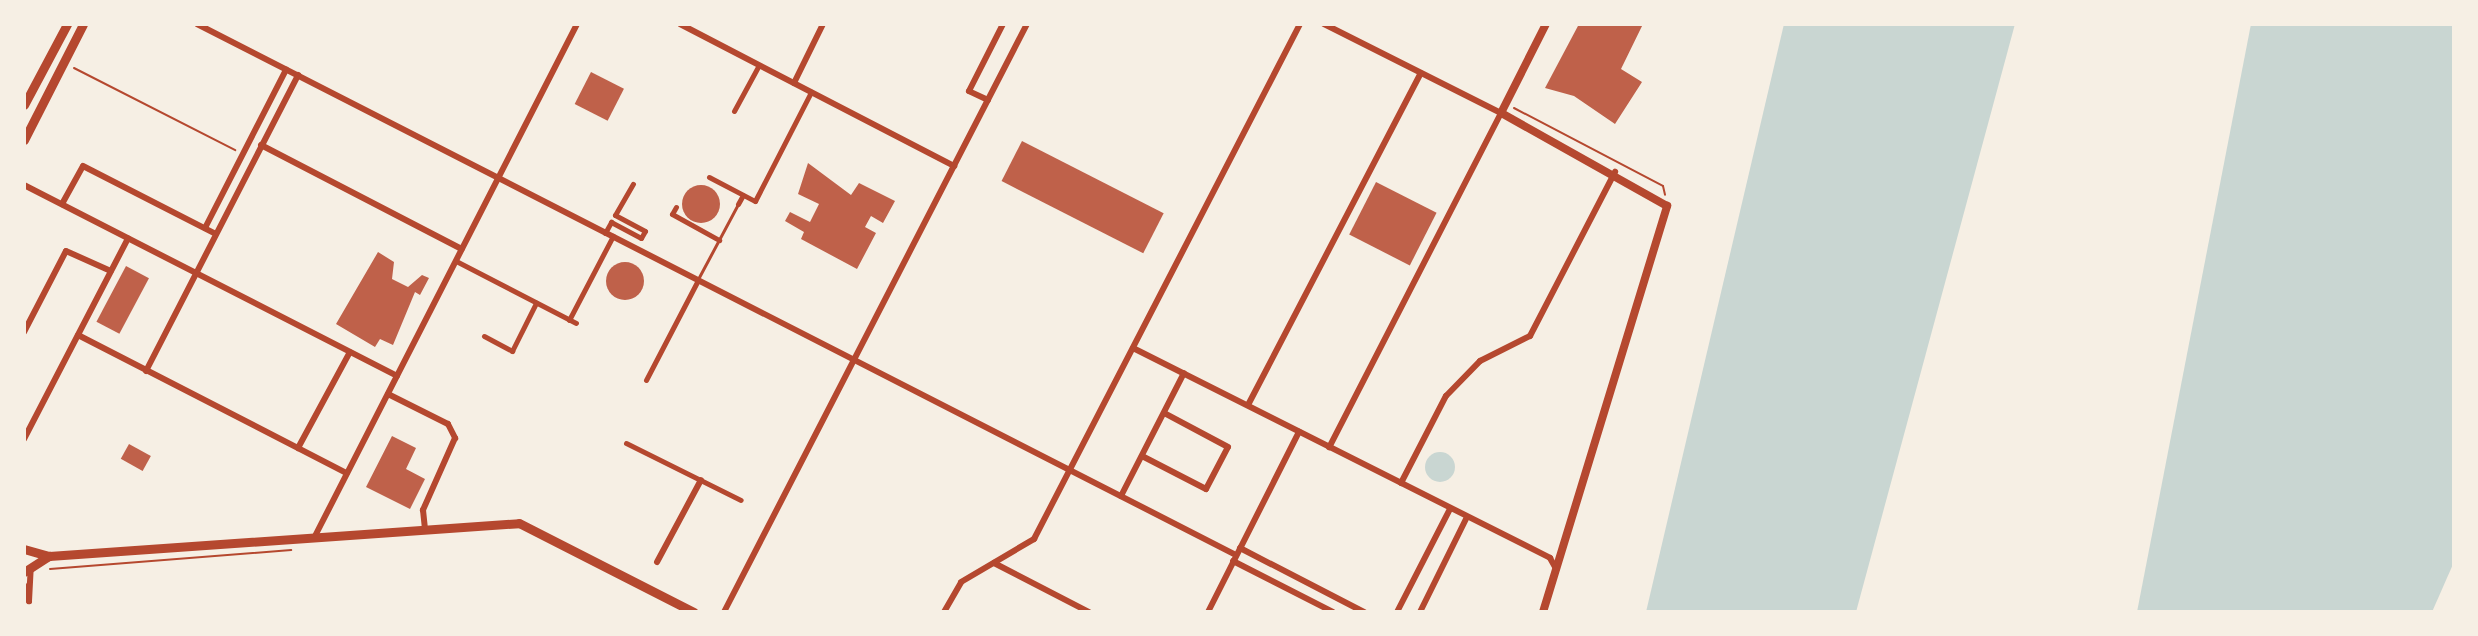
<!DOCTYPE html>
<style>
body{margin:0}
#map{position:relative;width:2478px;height:636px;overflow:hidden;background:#f6efe4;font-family:"PT Sans",sans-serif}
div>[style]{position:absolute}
.water>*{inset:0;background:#c9d6d2}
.round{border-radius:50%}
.building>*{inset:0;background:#bf614a;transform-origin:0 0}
.path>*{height:2px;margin:-1px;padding:0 1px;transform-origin:1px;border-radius:1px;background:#b5482f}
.service>*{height:3px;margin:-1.5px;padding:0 1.5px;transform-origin:1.5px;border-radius:1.5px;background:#b5482f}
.pedestrian>*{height:5px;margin:-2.5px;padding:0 2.5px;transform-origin:2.5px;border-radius:2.5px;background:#b5482f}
.minor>*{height:6px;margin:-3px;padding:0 3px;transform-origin:3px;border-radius:3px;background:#b5482f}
.tertiary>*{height:8px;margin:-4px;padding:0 4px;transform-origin:4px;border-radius:4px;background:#b5482f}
.secondary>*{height:9px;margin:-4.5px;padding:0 4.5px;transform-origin:4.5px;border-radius:4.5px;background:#b5482f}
span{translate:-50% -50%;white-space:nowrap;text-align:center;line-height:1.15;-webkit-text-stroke:7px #f6efe4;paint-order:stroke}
.frame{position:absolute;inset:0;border:26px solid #f6efe4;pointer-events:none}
</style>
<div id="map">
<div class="water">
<div style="clip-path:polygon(1784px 24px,2015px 24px,1856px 612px,1646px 612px)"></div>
<div style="clip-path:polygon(2251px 24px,2454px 24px,2454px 562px,2432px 612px,2137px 612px)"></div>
<div class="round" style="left:1425px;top:452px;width:30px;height:30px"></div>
</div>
<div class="building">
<div style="clip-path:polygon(1579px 24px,1643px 24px,1621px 69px,1642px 82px,1615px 124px,1574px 96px,1545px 88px)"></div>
<div style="left:591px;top:72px;width:37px;height:36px;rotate:27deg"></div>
<div style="left:1022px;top:141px;width:159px;height:45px;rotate:27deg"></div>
<div style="clip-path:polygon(808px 163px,851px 195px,859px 183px,895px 201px,883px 223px,871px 216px,865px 227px,876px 233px,857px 269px,801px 239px,804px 232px,785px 221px,790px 212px,810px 222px,819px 204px,798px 194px)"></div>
<div style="left:1376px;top:182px;width:68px;height:59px;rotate:27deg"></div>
<div class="round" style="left:682px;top:185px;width:38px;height:38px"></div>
<div style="clip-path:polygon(378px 252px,394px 262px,392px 279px,408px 287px,422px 275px,429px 278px,420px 295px,415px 292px,393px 345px,380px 339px,375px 347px,336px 324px)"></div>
<div class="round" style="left:606px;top:262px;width:38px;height:38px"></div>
<div style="left:126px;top:266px;width:26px;height:63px;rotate:28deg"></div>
<div style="clip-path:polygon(392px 436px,416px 448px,406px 469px,425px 479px,410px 509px,366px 487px)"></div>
<div style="left:129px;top:444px;width:25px;height:17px;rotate:29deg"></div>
</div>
<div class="path">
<div style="left:74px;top:68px;width:181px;rotate:27deg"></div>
<div style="left:1514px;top:108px;width:168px;rotate:27.6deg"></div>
<div style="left:1663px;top:186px;width:9px;rotate:77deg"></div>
<div style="left:50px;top:569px;width:242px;rotate:-4.5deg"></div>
</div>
<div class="service">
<div style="left:698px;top:279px;width:85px;rotate:-61.9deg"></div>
</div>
<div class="pedestrian">
<div style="left:734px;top:111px;width:52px;rotate:-61.5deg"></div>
<div style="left:709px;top:177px;width:52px;rotate:27.6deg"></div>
<div style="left:755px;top:201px;width:123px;rotate:-62.8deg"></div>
<div style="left:738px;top:204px;width:10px;rotate:-61deg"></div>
<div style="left:676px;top:207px;width:8px;rotate:120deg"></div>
<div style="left:672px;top:214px;width:54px;rotate:29deg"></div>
<div style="left:605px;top:233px;width:13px;rotate:-61deg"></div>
<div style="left:611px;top:222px;width:34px;rotate:28deg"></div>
<div style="left:641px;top:238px;width:8px;rotate:-60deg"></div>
<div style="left:645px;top:231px;width:34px;rotate:-152deg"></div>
<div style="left:615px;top:215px;width:36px;rotate:-60deg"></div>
<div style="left:456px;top:261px;width:135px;rotate:27.3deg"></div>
<div style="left:569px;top:320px;width:95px;rotate:-62.4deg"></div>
<div style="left:484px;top:336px;width:32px;rotate:28deg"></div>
<div style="left:512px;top:351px;width:54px;rotate:-63.4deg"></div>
<div style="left:646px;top:380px;width:113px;rotate:-62.5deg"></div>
<div style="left:626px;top:443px;width:128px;rotate:26.4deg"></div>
</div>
<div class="minor">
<div style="left:197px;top:24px;width:1167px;rotate:27.07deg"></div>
<div style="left:680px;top:24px;width:309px;rotate:27.4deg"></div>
<div style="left:1324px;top:24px;width:198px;rotate:26.7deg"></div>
<div style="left:1501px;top:113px;width:376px;rotate:117.2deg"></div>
<div style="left:794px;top:83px;width:66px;rotate:-63.8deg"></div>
<div style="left:988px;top:100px;width:21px;rotate:-155deg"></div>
<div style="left:969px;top:91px;width:75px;rotate:-63.1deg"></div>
<div style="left:261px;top:145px;width:226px;rotate:27.4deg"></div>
<div style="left:24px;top:185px;width:419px;rotate:27.1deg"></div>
<div style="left:62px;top:204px;width:43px;rotate:-61.1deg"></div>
<div style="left:83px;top:166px;width:149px;rotate:27.1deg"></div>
<div style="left:205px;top:228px;width:178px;rotate:-62.9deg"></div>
<div style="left:24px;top:332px;width:91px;rotate:-62.6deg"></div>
<div style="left:66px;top:251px;width:49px;rotate:24deg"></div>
<div style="left:78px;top:335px;width:302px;rotate:27.2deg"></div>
<div style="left:1133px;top:348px;width:467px;rotate:26.7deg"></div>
<div style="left:1550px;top:558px;width:13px;rotate:61deg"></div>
<div style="left:146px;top:371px;width:333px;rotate:-62.8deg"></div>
<div style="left:388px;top:394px;width:67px;rotate:26.6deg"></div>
<div style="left:448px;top:424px;width:16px;rotate:63deg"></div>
<div style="left:455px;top:438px;width:79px;rotate:114deg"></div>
<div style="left:423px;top:510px;width:20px;rotate:84deg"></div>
<div style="left:1248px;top:405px;width:374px;rotate:-62.5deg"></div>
<div style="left:24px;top:439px;width:226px;rotate:-62.6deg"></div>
<div style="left:298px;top:448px;width:109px;rotate:-61.6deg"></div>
<div style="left:1142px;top:456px;width:72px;rotate:27.3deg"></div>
<div style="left:1206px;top:489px;width:47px;rotate:-62.4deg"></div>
<div style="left:1228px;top:447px;width:72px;rotate:-152deg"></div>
<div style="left:1401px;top:483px;width:98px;rotate:-62.7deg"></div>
<div style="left:1446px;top:396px;width:49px;rotate:-45.8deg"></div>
<div style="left:1480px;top:361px;width:56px;rotate:-26.6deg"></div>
<div style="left:1530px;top:336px;width:185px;rotate:-62.6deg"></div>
<div style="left:1121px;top:496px;width:138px;rotate:-62.9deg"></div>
<div style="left:314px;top:538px;width:577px;rotate:-62.9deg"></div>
<div style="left:1240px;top:548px;width:140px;rotate:27.3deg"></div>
<div style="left:1233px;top:561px;width:112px;rotate:27deg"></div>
<div style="left:657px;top:562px;width:93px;rotate:-61.8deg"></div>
<div style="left:994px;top:563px;width:107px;rotate:27.3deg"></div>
<div style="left:24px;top:585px;width:17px;rotate:73deg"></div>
<div style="left:29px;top:601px;width:33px;rotate:-87deg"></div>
<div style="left:724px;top:612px;width:661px;rotate:-62.74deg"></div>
<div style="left:944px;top:612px;width:34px;rotate:-60deg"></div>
<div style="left:961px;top:582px;width:85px;rotate:-30.5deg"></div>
<div style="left:1034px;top:539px;width:580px;rotate:-62.68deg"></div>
<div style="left:1208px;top:612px;width:202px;rotate:-63.2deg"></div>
<div style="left:1397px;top:612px;width:116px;rotate:-62.8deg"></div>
<div style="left:1420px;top:612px;width:106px;rotate:-63.7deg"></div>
</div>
<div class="tertiary">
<div style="left:1543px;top:612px;width:425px;rotate:-73deg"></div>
<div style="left:1667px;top:206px;width:190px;rotate:-150.7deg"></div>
<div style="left:1501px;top:113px;width:100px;rotate:-63.2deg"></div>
</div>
<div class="secondary">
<div style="left:24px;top:105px;width:92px;rotate:-62deg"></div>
<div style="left:24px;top:140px;width:130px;rotate:-63deg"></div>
<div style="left:24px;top:549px;width:26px;rotate:16deg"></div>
<div style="left:49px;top:556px;width:471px;rotate:-4deg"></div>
<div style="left:519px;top:523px;width:196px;rotate:27deg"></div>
<div style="left:24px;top:572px;width:30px;rotate:-33deg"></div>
</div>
<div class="frame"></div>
</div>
